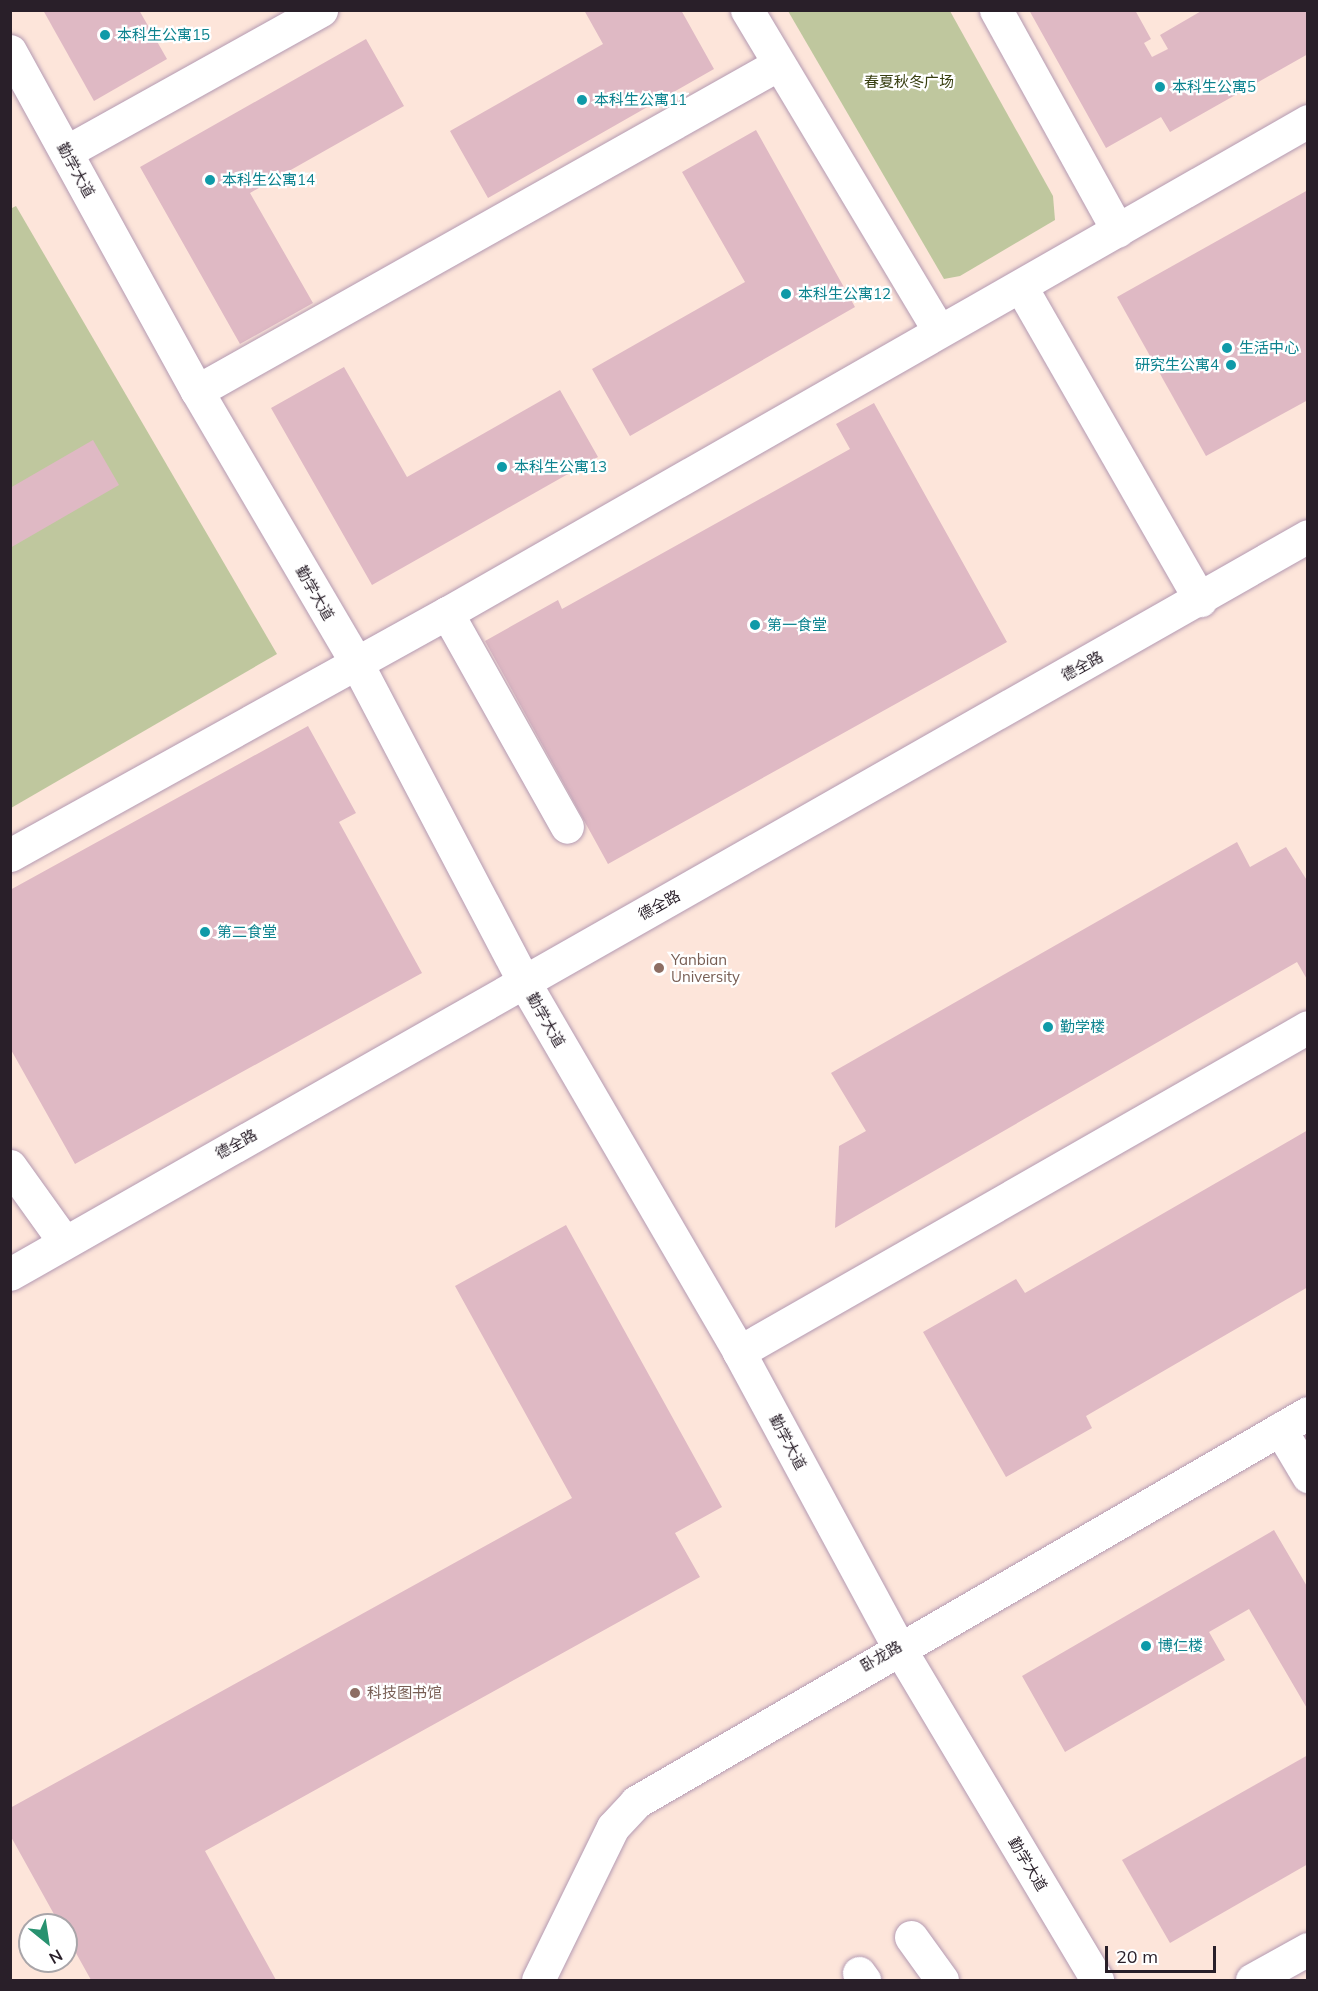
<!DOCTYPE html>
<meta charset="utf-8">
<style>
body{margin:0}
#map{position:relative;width:1318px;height:1991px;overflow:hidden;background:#fcf1fb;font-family:Mulish,"Noto Sans SC",sans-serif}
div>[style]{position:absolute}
.education>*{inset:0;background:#fde5da}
.green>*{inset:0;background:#bfc79e}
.building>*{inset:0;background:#dfb9c4}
.roads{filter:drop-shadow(0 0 2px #b49ab2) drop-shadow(0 0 2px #b49ab2)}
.minor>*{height:33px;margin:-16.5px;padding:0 16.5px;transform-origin:16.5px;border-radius:16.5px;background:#fff}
.dots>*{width:16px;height:16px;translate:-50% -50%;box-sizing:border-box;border:3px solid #fff;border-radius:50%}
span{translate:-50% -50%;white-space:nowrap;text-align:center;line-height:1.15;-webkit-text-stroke:4.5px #fff;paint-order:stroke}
.culture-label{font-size:15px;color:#0d838f}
.left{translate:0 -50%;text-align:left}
.right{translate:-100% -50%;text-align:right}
.park-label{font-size:15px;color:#373e10}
.street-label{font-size:15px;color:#291f29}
.education-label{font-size:15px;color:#785e54}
.frame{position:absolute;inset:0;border:12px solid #291f29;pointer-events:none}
.north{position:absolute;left:18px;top:1913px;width:60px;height:60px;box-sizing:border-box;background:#fff;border:2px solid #a9a5a9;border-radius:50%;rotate:150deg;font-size:16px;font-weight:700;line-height:24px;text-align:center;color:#291f29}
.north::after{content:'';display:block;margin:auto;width:21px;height:27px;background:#289270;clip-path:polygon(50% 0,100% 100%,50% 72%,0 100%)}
.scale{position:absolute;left:1105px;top:1946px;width:111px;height:27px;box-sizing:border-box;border:3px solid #291f29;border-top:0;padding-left:8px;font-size:18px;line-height:21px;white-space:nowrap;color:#291f29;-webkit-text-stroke:4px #fff;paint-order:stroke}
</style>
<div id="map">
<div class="education">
<div style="clip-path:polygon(evenodd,11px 11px,1307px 11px,1307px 1980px,11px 1980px,11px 11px,30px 1925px,66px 1925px,66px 1961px,30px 1961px,30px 1925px)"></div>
</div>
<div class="green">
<div style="clip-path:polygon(788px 11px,950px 11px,1053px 196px,1055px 220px,960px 276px,944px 279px)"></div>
<div style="clip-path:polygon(16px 206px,277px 654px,11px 808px,10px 209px)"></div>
</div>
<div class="building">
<div style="clip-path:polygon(43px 10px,139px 10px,167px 59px,94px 101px)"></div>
<div style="clip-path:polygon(584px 10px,681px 10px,714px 69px,488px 198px,450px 131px,603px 44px)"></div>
<div style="clip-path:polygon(1029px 10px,1135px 10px,1151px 39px,1144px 43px,1152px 57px,1168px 49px,1160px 35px,1203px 10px,1308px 10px,1308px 54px,1170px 132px,1161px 117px,1106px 148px)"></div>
<div style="clip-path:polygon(366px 39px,404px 106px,250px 193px,313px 303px,240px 344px,140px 167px)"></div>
<div style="clip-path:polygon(756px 130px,855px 307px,630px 436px,592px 369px,745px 282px,682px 172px)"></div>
<div style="clip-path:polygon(1308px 190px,1308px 400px,1206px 456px,1117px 297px)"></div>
<div style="clip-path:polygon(344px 367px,407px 477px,560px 390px,598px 457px,372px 585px,271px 408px)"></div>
<div style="clip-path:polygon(874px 403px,1007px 642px,608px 864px,485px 641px,558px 600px,562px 609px,850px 449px,836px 424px)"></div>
<div style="clip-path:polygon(93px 440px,119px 485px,10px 548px,10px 488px)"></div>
<div style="clip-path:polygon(308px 726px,356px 813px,339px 822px,422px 973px,75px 1164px,10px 1048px,10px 890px)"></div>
<div style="clip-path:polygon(1237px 842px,1250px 867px,1286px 847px,1308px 882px,1308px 981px,1297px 962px,835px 1228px,839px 1146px,866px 1131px,831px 1073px)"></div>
<div style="clip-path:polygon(1308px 1130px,1308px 1287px,1086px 1416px,1092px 1428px,1006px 1477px,923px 1332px,1016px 1279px,1025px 1293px)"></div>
<div style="clip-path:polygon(566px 1225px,722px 1507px,675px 1533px,700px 1577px,205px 1851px,276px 1980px,91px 1980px,66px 1935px,66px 1925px,60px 1925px,10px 1835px,10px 1808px,572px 1498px,455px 1286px)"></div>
<div style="clip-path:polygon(1274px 1530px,1308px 1588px,1308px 1710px,1249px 1609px,1209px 1632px,1225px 1660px,1065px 1752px,1022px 1676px)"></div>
<div style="clip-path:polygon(1308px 1755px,1308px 1864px,1170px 1943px,1122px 1860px)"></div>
</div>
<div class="roads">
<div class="minor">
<div style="left:747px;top:10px;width:370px;rotate:59.1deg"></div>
<div style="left:996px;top:10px;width:252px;rotate:61.1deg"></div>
<div style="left:10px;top:51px;width:388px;rotate:61.2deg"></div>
<div style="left:197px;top:391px;width:312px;rotate:59.6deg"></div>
<div style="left:355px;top:660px;width:364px;rotate:62.3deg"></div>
<div style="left:524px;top:982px;width:428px;rotate:59.8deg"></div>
<div style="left:739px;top:1352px;width:334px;rotate:61.6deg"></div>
<div style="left:898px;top:1646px;width:389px;rotate:59.2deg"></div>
<div style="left:66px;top:152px;width:292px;rotate:-29.1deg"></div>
<div style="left:1021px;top:287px;width:361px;rotate:60.2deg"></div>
<div style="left:197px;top:391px;width:665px;rotate:-29.34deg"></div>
<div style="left:447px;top:613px;width:245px;rotate:60.7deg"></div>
<div style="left:10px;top:855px;width:500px;rotate:-29deg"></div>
<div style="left:447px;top:613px;width:992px;rotate:-29.74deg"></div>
<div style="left:10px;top:1166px;width:91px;rotate:54.4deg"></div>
<div style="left:10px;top:1274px;width:1493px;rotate:-29.62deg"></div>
<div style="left:739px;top:1352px;width:655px;rotate:-29.73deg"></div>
<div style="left:1280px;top:1429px;width:55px;rotate:59.2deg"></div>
<div style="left:911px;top:1937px;width:53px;rotate:54.2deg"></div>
<div style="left:859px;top:1973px;width:9px;rotate:54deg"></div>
<div style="left:538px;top:1980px;width:170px;rotate:-63.9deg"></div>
<div style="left:613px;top:1827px;width:34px;rotate:-47deg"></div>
<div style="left:636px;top:1802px;width:776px;rotate:-30.07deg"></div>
<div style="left:1252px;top:1980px;width:64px;rotate:-29deg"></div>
</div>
</div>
<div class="dots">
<div style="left:105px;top:35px;background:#0f9aa8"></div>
<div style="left:1160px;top:87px;background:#0f9aa8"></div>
<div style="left:582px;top:100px;background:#0f9aa8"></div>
<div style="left:210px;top:180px;background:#0f9aa8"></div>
<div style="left:786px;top:294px;background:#0f9aa8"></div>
<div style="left:1227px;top:348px;background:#0f9aa8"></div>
<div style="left:1231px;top:365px;background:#0f9aa8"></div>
<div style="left:502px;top:467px;background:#0f9aa8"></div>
<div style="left:755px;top:625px;background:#0f9aa8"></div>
<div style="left:205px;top:932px;background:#0f9aa8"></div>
<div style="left:659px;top:968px;background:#8d6e63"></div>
<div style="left:1048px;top:1027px;background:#0f9aa8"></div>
<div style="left:1146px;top:1646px;background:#0f9aa8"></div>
<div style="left:355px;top:1693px;background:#8d6e63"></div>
</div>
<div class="culture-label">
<span class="left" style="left:117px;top:35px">本科生公寓15</span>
<span class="left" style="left:1172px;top:87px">本科生公寓5</span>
<span class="left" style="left:594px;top:100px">本科生公寓11</span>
<span class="left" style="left:222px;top:180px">本科生公寓14</span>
<span class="left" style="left:798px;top:294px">本科生公寓12</span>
<span class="left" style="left:1239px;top:348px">生活中心</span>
<span class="right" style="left:1219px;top:365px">研究生公寓4</span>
<span class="left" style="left:514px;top:467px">本科生公寓13</span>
<span class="left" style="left:767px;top:625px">第一食堂</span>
<span class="left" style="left:217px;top:932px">第二食堂</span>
<span class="left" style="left:1060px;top:1027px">勤学楼</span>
<span class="left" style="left:1158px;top:1646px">博仁楼</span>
</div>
<div class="park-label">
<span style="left:909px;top:82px">春夏秋冬广场</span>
</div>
<div class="street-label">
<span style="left:76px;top:170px;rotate:61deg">勤学大道</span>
<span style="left:315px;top:593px;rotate:60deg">勤学大道</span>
<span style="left:1082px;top:666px;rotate:-29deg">德全路</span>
<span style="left:659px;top:905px;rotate:-29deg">德全路</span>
<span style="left:546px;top:1020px;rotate:60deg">勤学大道</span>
<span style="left:236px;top:1144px;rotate:-29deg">德全路</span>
<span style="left:788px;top:1442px;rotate:62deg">勤学大道</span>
<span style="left:881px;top:1656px;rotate:-30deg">卧龙路</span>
<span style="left:1028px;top:1864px;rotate:59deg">勤学大道</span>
</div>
<div class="education-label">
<span class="left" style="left:671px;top:968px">Yanbian<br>University</span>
<span class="left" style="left:367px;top:1693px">科技图书馆</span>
</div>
<div class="frame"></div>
<div class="north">N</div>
<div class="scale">20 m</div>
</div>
